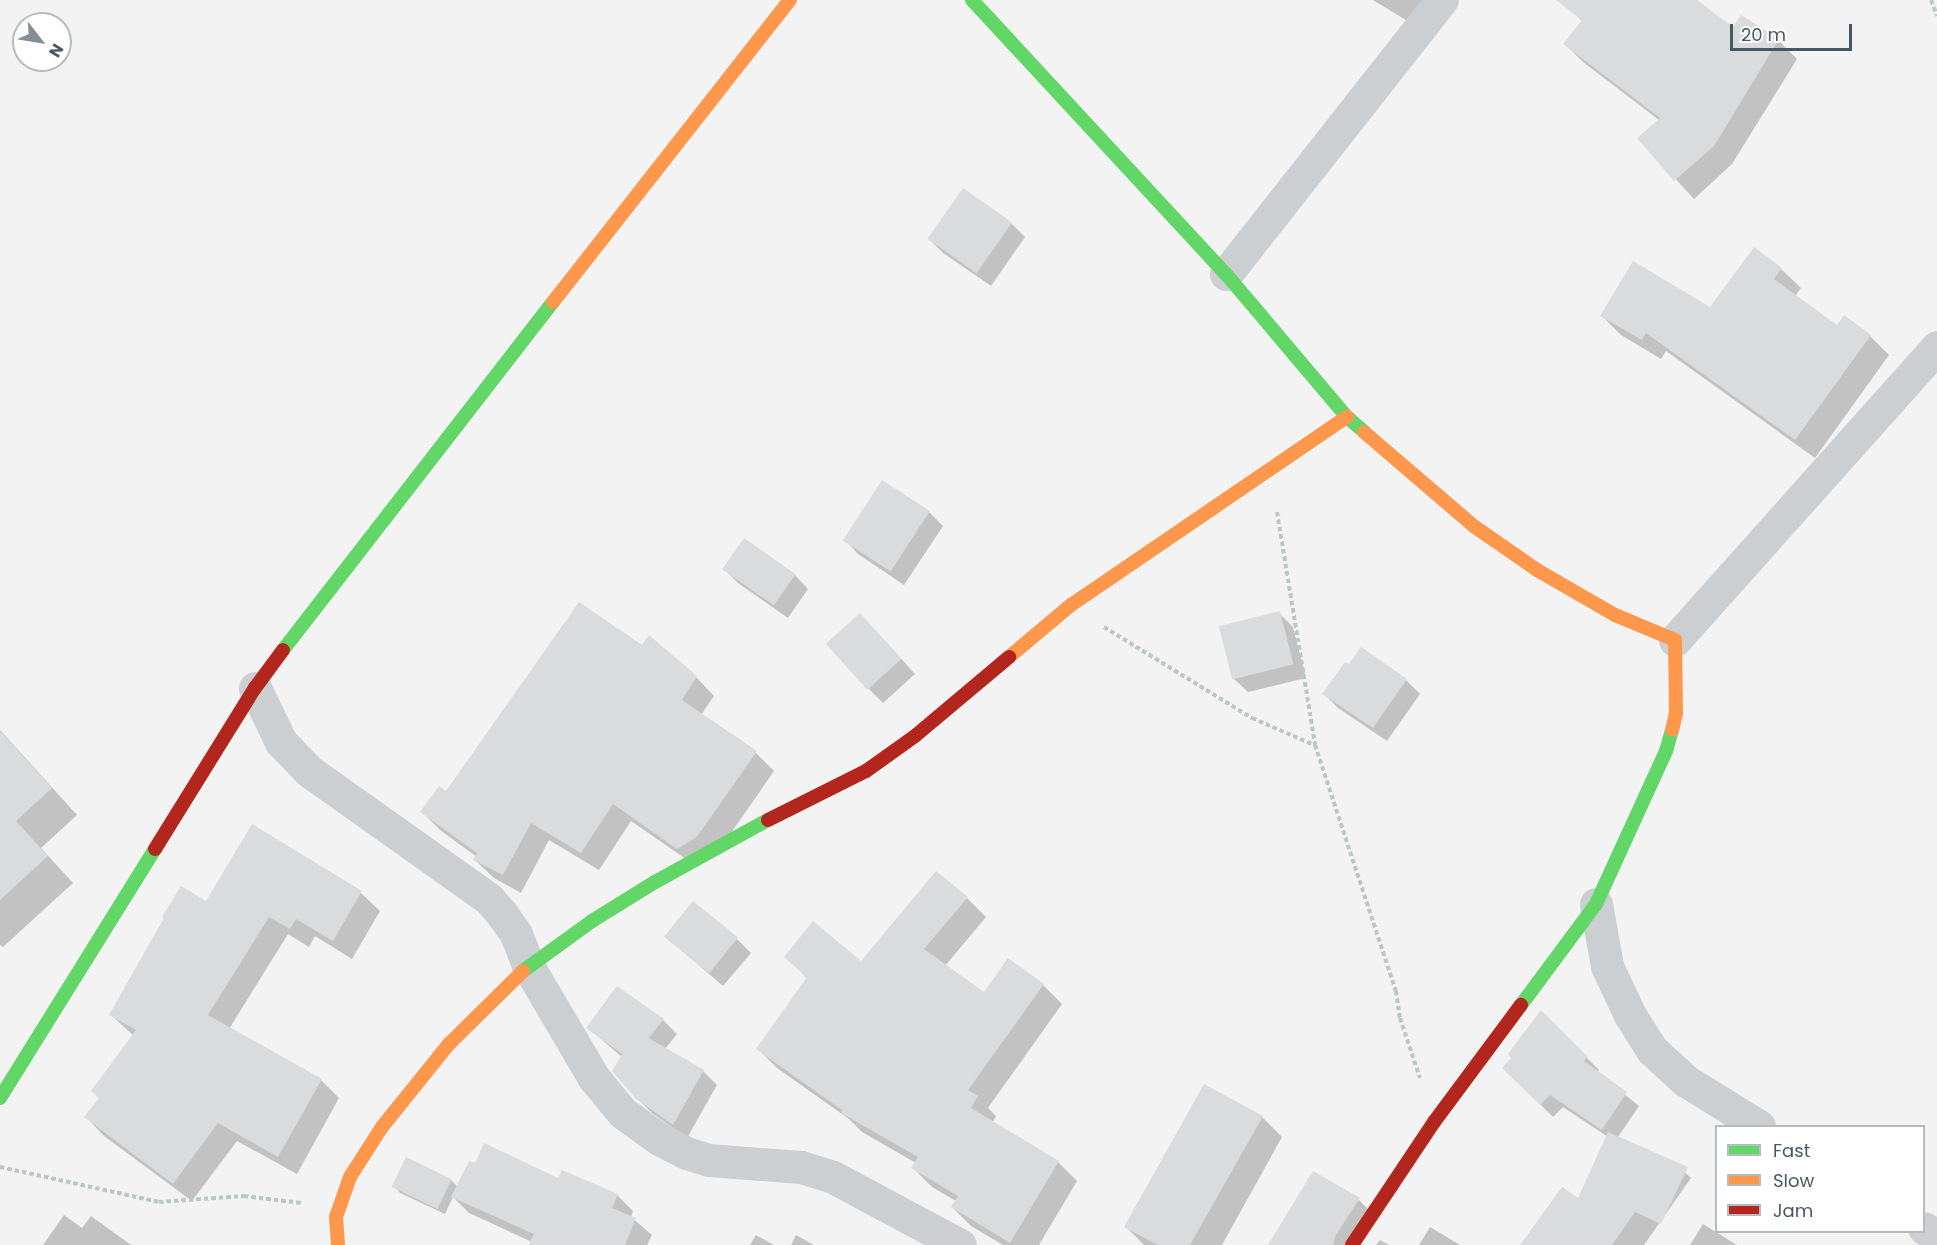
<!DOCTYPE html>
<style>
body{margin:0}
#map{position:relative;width:1937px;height:1245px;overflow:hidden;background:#f3f3f3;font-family:Poppins,sans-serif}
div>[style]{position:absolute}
.shadow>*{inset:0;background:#0003}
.building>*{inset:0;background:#d9dbdc;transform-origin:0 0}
.path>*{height:4px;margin-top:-2px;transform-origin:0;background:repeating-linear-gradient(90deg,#b9c8c2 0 4.5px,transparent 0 7.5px)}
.street>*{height:33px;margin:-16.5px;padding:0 16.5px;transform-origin:16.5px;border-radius:16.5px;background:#cccfd2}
.fast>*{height:14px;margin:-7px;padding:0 7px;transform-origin:7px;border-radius:7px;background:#63d668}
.slow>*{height:14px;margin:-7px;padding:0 7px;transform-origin:7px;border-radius:7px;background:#ff974d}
.jam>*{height:14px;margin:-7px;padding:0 7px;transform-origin:7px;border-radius:7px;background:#b3261e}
span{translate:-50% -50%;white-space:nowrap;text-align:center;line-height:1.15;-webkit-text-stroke:4.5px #fff;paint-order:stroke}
.legend{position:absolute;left:1715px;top:1125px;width:210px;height:108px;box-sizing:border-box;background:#fff;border:2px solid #b5bcc0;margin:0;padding:8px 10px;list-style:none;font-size:18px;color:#475862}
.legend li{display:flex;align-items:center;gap:12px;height:30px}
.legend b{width:30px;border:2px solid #b5bcc0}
.north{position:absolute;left:12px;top:12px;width:60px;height:60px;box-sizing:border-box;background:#fff;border:2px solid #b5bcc0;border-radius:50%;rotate:121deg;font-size:16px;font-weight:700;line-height:24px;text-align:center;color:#475862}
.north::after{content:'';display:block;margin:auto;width:21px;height:27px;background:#838e95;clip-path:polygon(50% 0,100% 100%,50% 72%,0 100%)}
.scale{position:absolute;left:1730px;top:24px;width:122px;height:27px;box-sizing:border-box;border:3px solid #475862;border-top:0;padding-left:8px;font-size:18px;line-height:21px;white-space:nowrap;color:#475862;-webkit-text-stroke:4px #fff;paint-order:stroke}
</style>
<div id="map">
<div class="shadow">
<div style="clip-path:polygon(1373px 0,1424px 0,1409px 22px)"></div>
<div style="clip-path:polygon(1578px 0,1695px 0,1733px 30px,1741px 17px,1778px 40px,1797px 59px,1732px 164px,1694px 199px,1639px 139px,1659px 120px,1583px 62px,1565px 44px,1582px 21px,1571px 10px)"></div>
<div style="clip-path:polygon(1011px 223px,1025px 237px,991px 286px,943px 253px,929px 239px)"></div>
<div style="clip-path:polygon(1781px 269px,1801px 288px,1795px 296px,1837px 327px,1870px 336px,1889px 355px,1815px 458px,1666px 351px,1661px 359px,1621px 335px,1602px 316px,1711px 309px)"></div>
<div style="clip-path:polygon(929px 512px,943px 526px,904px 585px,858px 554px,845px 540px)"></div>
<div style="clip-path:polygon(724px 569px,795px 575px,808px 589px,788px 618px,738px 583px)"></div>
<div style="clip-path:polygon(1279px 613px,1293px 627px,1306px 678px,1248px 692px,1234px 679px)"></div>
<div style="clip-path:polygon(874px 629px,915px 674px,883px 703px,869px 689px)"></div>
<div style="clip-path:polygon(642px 647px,696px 677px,714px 696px,701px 715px,756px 753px,774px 771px,715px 856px,696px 866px,631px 821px,599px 870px,549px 840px,521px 893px,494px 878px,475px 860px,477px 857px,440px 830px,422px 812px)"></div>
<div style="clip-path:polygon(1406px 680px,1420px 694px,1387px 741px,1338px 708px,1324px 694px)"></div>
<div style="clip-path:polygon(0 730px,77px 815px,41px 848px,73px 883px,3px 947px,0 945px)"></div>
<div style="clip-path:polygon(253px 826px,361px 893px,380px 911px,352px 959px,315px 936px,309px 947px,288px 934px,229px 1029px,321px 1080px,339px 1098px,297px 1174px,237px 1141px,192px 1201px,104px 1136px,86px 1117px,100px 1098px,134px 1036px,111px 1015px,207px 903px)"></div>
<div style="clip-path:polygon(967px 898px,986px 917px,945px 966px,985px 994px,1043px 985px,1062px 1004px,988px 1108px,996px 1116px,993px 1122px,1058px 1162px,1077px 1181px,1039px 1245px,1003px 1245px,971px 1226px,952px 1207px,956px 1201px,932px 1187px,913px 1168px,916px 1163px,862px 1132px,849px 1119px,777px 1068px,758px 1049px,807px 978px,786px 957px,861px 963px)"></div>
<div style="clip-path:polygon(666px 937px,737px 939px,751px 953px,723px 986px)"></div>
<div style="clip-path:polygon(617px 988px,663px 1020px,677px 1034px,665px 1049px,703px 1071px,717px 1085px,687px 1138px,652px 1113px,637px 1098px,622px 1057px,588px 1028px)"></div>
<div style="clip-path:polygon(1541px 1012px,1599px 1070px,1597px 1072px,1639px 1106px,1618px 1137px,1677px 1165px,1691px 1178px,1644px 1245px,1544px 1245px,1579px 1200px,1608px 1137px,1563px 1107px,1553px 1117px,1504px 1068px,1513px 1058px)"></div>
<div style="clip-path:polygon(1262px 1117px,1282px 1137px,1222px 1245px,1144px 1245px,1126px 1227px)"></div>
<div style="clip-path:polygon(451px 1180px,458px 1187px,559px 1180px,617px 1195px,633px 1211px,631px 1217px,652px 1235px,647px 1245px,531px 1245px,532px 1242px,469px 1213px,453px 1197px,445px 1214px,400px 1193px,394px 1186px)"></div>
<div style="clip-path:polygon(1359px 1200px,1376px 1217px,1360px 1245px,1270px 1245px)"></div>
<div style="clip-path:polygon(64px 1215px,82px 1228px,91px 1216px,131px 1245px,43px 1245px)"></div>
<div style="clip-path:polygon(1703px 1224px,1737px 1245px,1690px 1245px)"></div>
<div style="clip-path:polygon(1430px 1227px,1460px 1245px,1419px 1245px)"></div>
<div style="clip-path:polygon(756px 1235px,774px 1245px,750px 1245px)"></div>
<div style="clip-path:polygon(796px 1235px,814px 1245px,791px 1245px)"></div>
<div style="clip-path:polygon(1380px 1240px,1389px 1245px,1376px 1245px)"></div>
</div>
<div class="building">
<div style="clip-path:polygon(1556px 0,1697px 0,1733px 27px,1741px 15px,1779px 39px,1714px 146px,1674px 181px,1637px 138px,1660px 118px,1563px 44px,1582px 20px)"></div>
<div style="left:963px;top:188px;width:60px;height:62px;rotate:35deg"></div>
<div style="clip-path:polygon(1754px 247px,1782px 268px,1774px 279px,1837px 325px,1844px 315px,1871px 335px,1795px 440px,1646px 333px,1642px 340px,1600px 316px,1633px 261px,1710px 307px)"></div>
<div style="left:882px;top:480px;width:57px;height:72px;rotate:33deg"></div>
<div style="left:744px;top:538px;width:63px;height:38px;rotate:35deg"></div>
<div style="clip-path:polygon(579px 602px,642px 645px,649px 635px,697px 676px,682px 700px,757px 751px,697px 837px,677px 849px,613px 804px,581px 853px,531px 823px,503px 875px,473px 860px,477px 853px,420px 812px,439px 786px,446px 791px)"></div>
<div style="left:1280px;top:611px;width:55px;height:63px;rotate:76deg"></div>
<div style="left:860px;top:613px;width:62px;height:46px;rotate:48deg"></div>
<div style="clip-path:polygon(1361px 647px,1407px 679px,1373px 728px,1322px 694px,1345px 662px,1349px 664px)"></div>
<div style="clip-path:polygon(0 731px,52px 788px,16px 821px,48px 856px,0 900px)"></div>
<div style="clip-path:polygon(252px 824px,362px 891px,333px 941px,296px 919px,290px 929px,269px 917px,208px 1015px,322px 1079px,278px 1157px,218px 1123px,173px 1184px,84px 1117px,99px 1098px,91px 1091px,136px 1030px,109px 1015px,164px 918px,162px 917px,181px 886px,206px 901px)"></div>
<div style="clip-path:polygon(936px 871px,968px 897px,924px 949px,984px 992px,1008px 958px,1044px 984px,968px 1090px,978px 1096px,971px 1108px,1059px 1161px,1010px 1243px,951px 1207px,958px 1196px,911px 1168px,918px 1157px,841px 1113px,842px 1110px,756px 1049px,807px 977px,784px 957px,813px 921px,861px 961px)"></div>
<div style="left:693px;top:901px;width:58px;height:46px;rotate:39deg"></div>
<div style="clip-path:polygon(617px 986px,664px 1019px,649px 1038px,704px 1070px,673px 1125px,636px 1099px,612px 1071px,622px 1054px,586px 1028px)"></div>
<div style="clip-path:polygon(1541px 1010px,1588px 1057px,1584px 1061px,1627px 1092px,1602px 1130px,1550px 1095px,1540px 1105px,1502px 1068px,1511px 1058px,1508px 1054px)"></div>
<div style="clip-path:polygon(1204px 1084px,1263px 1116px,1190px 1245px,1158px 1245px,1124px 1227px)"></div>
<div style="clip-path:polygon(1608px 1132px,1688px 1167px,1661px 1224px,1635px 1212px,1612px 1245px,1520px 1245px,1562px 1187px,1578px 1198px)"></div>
<div style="clip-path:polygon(484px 1143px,558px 1178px,562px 1170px,618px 1194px,612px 1208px,636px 1218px,625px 1245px,529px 1245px,534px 1234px,451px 1197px,469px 1161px,475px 1163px)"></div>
<div style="left:406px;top:1157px;width:51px;height:33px;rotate:26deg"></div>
<div style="clip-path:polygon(1313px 1171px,1360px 1198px,1336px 1235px,1333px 1245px,1268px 1245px)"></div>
</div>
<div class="path">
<div style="left:1931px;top:0;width:17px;rotate:69deg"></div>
<div style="left:1277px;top:512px;width:236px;rotate:80.7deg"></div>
<div style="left:1315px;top:745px;width:259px;rotate:71.8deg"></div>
<div style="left:1396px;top:991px;width:27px;rotate:82deg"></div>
<div style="left:1400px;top:1018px;width:63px;rotate:71.6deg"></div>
<div style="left:1104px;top:627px;width:174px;rotate:31.6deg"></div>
<div style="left:1252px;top:718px;width:68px;rotate:23.5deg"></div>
<div style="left:0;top:1167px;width:163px;rotate:12.4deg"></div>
<div style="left:159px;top:1202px;width:85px;rotate:-4deg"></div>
<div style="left:244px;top:1196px;width:58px;rotate:6.9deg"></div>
</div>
<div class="street">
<div style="left:1226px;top:274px;width:349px;rotate:-51.8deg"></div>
<div style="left:1675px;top:640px;width:393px;rotate:-48.2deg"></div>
<div style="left:255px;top:688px;width:60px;rotate:64.3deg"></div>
<div style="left:281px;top:742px;width:40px;rotate:46deg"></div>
<div style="left:309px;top:771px;width:221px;rotate:35.4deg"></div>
<div style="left:489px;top:899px;width:20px;rotate:49deg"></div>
<div style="left:502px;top:914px;width:24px;rotate:55deg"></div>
<div style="left:516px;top:934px;width:34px;rotate:69deg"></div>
<div style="left:528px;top:966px;width:130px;rotate:59.5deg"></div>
<div style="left:594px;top:1078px;width:45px;rotate:50.4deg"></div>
<div style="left:623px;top:1113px;width:44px;rotate:35.8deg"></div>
<div style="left:659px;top:1139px;width:30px;rotate:27deg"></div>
<div style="left:686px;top:1153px;width:24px;rotate:17deg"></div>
<div style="left:709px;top:1160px;width:92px;rotate:4.4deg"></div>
<div style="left:801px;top:1167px;width:34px;rotate:17deg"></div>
<div style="left:833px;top:1177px;width:144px;rotate:28.2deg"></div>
<div style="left:1596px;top:904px;width:63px;rotate:79.9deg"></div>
<div style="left:1607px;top:966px;width:54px;rotate:64.9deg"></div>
<div style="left:1630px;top:1015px;width:41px;rotate:57.8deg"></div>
<div style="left:1652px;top:1050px;width:46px;rotate:42.4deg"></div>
<div style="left:1686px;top:1081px;width:86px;rotate:31.7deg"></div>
<div style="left:1924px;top:1228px;width:16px;rotate:35deg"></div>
</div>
<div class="fast">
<div style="left:972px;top:0;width:374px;rotate:47.2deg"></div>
<div style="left:1226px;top:274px;width:187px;rotate:49.8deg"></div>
<div style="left:1347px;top:417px;width:23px;rotate:41deg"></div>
<div style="left:283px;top:650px;width:440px;rotate:-52.2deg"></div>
<div style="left:523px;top:971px;width:85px;rotate:-35.9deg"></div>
<div style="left:592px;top:921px;width:74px;rotate:-31.8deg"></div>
<div style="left:655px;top:882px;width:129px;rotate:-28.8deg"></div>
<div style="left:1521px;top:1005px;width:126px;rotate:-53.4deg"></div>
<div style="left:1596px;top:904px;width:168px;rotate:-65.4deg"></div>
<div style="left:1666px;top:751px;width:22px;rotate:-74deg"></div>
<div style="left:0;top:1098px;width:293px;rotate:-58.1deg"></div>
</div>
<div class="slow">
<div style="left:553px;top:302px;width:384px;rotate:-51.9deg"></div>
<div style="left:1364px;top:432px;width:146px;rotate:40.6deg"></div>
<div style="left:1475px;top:527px;width:75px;rotate:34.7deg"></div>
<div style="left:1537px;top:570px;width:90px;rotate:30deg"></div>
<div style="left:1615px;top:615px;width:65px;rotate:22.6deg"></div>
<div style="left:1675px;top:640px;width:73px;rotate:89.2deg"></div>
<div style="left:1676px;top:713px;width:17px;rotate:103deg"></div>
<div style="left:1009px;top:657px;width:81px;rotate:-40deg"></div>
<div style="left:1071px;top:605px;width:334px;rotate:-34.3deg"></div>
<div style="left:338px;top:1245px;width:28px;rotate:-94deg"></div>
<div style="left:336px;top:1217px;width:42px;rotate:-70.7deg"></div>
<div style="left:350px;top:1177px;width:59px;rotate:-57.4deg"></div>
<div style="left:382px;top:1127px;width:107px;rotate:-51.1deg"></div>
<div style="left:449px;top:1044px;width:104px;rotate:-44.6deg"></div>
</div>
<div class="jam">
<div style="left:768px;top:820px;width:110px;rotate:-26.6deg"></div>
<div style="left:866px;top:771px;width:60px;rotate:-35.5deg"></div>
<div style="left:915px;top:736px;width:123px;rotate:-40deg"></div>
<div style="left:155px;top:849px;width:190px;rotate:-58.2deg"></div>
<div style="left:255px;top:688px;width:47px;rotate:-53.6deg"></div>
<div style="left:1352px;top:1245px;width:148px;rotate:-56.3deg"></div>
<div style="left:1434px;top:1122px;width:146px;rotate:-53.4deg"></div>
</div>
<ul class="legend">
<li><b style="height:8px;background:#63d668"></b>Fast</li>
<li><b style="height:8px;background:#ff974d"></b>Slow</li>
<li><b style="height:8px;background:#b3261e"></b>Jam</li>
</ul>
<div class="north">N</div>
<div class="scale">20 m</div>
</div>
